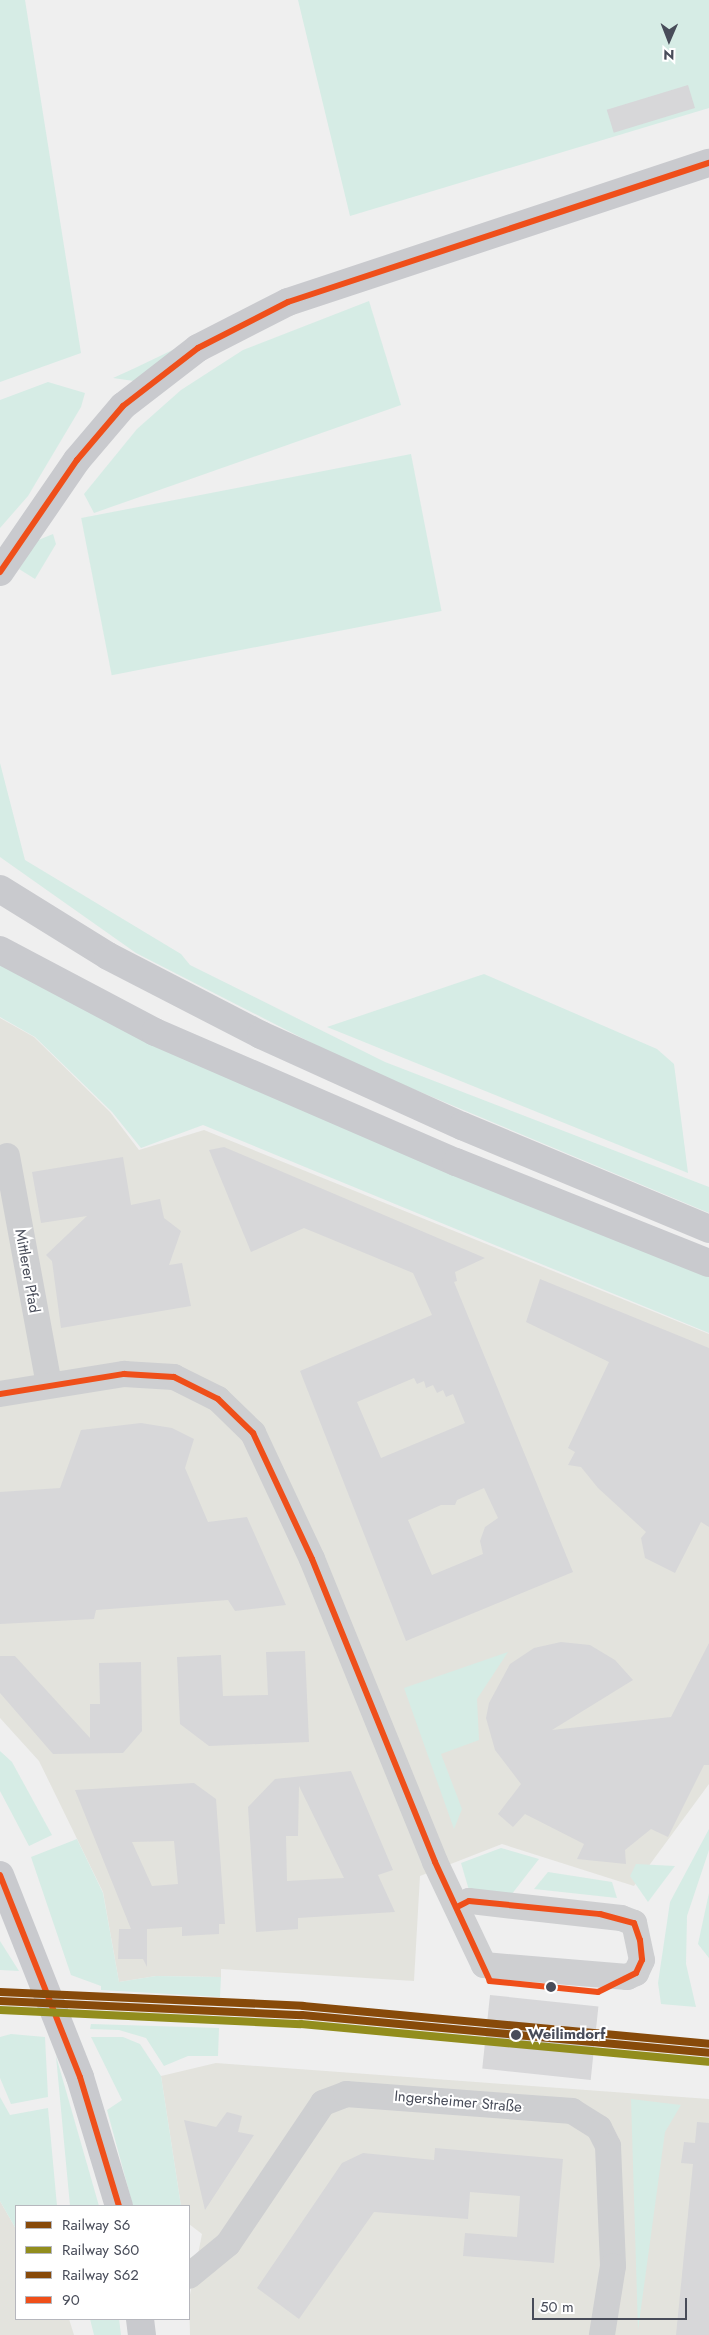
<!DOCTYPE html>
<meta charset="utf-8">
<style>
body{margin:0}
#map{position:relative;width:709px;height:2335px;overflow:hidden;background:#efefef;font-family:Jost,sans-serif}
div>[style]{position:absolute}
.commercial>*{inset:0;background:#e3e3dd}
.green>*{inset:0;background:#d6ece5;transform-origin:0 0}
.building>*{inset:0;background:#d7d7d9;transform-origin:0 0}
.minor>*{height:26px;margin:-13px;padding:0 13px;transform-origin:13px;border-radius:13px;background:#cecfd1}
.major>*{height:28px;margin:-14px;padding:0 14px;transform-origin:14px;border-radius:14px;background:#c9cace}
.bus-1>*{height:6px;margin:-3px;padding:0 3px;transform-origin:3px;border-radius:3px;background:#ef4f1a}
.rail-1>*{height:8px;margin:-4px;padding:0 4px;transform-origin:4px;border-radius:4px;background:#874a0a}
.rail-2>*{height:8px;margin:-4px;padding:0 4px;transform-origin:4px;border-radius:4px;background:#928d1d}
.rail-3>*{height:8px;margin:-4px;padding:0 4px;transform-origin:4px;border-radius:4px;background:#874a0a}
.dots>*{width:14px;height:14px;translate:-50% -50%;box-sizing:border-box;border:2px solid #fff;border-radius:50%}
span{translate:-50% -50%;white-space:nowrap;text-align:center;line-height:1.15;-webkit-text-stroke:4px #fff;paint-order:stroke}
.street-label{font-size:15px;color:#484c59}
.stop-label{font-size:15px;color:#484c59;font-weight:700}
.left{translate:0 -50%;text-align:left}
.legend{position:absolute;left:15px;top:2205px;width:175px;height:115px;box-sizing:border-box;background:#fff;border:1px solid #b6b7bd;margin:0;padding:6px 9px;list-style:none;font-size:15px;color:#484c59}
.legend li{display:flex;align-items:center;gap:10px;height:25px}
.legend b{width:25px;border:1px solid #b6b7bd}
.north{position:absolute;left:644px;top:15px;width:50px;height:50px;-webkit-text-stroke:4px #fff;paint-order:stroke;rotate:181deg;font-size:14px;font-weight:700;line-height:20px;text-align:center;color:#484c59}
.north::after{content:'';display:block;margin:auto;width:18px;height:22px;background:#484c59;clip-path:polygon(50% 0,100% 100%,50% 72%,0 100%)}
.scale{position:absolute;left:532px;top:2298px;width:155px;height:22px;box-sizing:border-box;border:2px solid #484c59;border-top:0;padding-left:6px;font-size:15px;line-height:18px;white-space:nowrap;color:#484c59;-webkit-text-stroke:4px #fff;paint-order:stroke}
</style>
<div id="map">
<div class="commercial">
<div style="clip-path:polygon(0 1018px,34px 1037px,110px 1112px,139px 1150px,204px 1130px,709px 1334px,709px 1784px,634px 1886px,502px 1844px,420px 1876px,414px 1981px,221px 1969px,221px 1977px,156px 1976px,119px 1982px,103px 1892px,39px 1761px,0 1718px)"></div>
<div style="clip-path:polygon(216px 2063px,709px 2099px,709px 2335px,190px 2335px,189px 2300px,202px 2234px,189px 2224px,189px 2206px,181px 2206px,161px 2076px)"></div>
<div style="clip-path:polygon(0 2201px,16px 2229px,16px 2319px,69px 2319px,74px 2335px,0 2335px)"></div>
</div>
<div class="green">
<div style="clip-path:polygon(0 0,25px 0,81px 353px,0 382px)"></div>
<div style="clip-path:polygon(298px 0,709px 0,709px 108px,350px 216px)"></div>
<div style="clip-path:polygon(369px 301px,401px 405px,94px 513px,84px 494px,137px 429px,181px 390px,243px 350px)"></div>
<div style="clip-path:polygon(183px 345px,134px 381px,113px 378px,135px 368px)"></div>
<div style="clip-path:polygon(48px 382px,85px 393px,81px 407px,28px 496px,0 528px,0 400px)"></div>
<div style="left:411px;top:454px;width:160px;height:336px;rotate:79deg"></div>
<div style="clip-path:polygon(53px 534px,56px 544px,35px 579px,19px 569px,36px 541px)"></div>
<div style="clip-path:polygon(0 763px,25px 860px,181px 954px,190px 965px,385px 1062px,709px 1187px,709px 1213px,351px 1063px,136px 953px,0 857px)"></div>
<div style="clip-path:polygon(0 963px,709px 1273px,709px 1333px,203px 1125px,141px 1148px,112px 1112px,35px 1037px,0 1017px)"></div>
<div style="clip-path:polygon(484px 974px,657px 1049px,674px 1064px,688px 1173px,327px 1027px)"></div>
<div style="clip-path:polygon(508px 1652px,477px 1699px,479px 1740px,441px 1754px,462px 1809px,454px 1829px,404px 1688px)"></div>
<div style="clip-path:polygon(0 1751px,12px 1762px,52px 1835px,29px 1846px,0 1791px)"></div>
<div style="clip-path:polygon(709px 1829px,709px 1850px,687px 1916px,686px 1964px,696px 2007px,661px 2004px,658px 1983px,670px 1902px)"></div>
<div style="clip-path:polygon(77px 1839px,103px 1893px,119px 1982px,156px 1976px,221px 1977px,220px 1997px,101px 1990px,101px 1986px,71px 1975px,31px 1857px)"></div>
<div style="clip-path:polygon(501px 1848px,539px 1859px,508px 1899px,471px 1897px,461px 1863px)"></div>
<div style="clip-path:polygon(636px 1864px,675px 1866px,648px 1902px,630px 1876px)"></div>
<div style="clip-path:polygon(548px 1872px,612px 1882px,617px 1898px,534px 1889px)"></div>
<div style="clip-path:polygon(709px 1893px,709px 1958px,698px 1944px)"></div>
<div style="clip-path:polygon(0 1941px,19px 1971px,0 1970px)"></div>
<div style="clip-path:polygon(91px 2024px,219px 2028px,218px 2056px,188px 2056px,164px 2066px,146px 2038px,119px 2030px,90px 2029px)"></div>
<div style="clip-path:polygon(11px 2034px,45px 2037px,48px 2097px,11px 2104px,0 2078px,0 2037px)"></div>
<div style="clip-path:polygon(91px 2037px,123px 2037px,140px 2044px,161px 2076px,181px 2206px,133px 2206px,107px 2110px,122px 2100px)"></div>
<div style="clip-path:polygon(56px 2056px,99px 2206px,70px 2206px)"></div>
<div style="clip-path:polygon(0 2097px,10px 2115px,48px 2108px,57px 2206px,16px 2206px,16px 2229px,0 2201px)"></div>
<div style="clip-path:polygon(631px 2099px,681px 2105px,665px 2132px,638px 2330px)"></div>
<div style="clip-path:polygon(90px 2319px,119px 2319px,121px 2335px,94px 2335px)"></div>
</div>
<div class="building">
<div style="left:688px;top:85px;width:24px;height:85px;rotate:73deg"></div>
<div style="clip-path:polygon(evenodd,224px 1147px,485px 1258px,455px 1272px,457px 1281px,454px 1282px,573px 1572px,406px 1641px,300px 1371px,432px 1315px,413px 1273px,304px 1228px,251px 1252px,209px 1150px,224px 1147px,414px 1378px,417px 1384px,424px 1381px,426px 1388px,433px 1385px,437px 1393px,443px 1390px,446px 1397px,453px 1394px,465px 1423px,381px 1458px,357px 1402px,414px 1378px,224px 1147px,484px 1488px,498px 1518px,485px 1527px,480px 1541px,483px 1554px,432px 1575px,408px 1520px,441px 1505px,455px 1505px,457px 1500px,484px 1488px)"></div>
<div style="clip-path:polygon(123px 1157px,131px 1205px,160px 1199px,164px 1218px,181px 1231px,169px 1265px,182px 1263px,191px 1306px,61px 1328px,52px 1261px,46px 1255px,87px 1216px,41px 1223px,32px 1172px)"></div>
<div style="clip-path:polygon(540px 1279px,709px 1348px,709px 1527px,701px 1522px,675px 1573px,645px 1558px,641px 1538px,646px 1532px,598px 1488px,581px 1467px,568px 1465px,575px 1452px,568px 1448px,609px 1362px,526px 1322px)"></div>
<div style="clip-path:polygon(141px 1423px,172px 1428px,194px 1439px,185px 1468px,208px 1522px,247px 1517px,286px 1605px,235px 1611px,228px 1600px,96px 1610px,94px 1619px,0 1624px,0 1492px,60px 1488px,81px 1430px)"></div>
<div style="clip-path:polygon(561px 1642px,590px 1645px,615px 1660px,633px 1680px,552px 1730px,671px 1717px,709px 1643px,709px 1765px,704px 1765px,668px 1837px,651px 1829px,625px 1850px,626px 1864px,577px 1859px,584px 1844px,525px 1814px,513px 1827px,498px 1814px,521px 1784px,495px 1750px,486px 1718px,489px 1703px,510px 1664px,534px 1648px)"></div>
<div style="clip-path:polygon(305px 1651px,309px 1742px,209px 1746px,180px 1724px,177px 1657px,221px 1655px,223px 1696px,268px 1695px,266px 1652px)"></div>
<div style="clip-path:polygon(0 1656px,15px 1656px,90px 1738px,90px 1704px,100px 1704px,99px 1663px,141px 1662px,142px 1731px,123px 1753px,53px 1754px,0 1693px)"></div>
<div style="clip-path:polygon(evenodd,351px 1771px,393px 1870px,378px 1875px,395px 1912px,298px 1918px,298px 1929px,256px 1932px,248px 1807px,275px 1779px,351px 1771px,299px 1786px,344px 1878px,287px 1881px,286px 1836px,298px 1836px,299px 1786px)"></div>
<div style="clip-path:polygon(evenodd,194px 1783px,216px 1799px,225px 1924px,219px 1924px,219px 1934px,182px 1936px,182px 1927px,147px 1929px,147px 1967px,143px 1959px,118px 1959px,119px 1929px,131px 1929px,75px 1790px,194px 1783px,174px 1841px,178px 1884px,152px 1886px,132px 1842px,174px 1841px)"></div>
<div style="left:490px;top:1995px;width:109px;height:74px;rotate:6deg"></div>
<div style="clip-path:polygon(227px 2112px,242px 2116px,238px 2132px,254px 2135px,205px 2210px,184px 2120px,216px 2127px)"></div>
<div style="clip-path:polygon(697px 2122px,709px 2123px,709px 2335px,676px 2335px,693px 2164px,681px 2163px,684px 2142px,695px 2143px)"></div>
<div style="clip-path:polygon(435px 2148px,563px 2159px,554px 2263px,463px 2256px,465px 2233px,517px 2237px,520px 2196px,470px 2192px,468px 2219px,374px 2212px,299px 2319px,257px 2288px,342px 2163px,363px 2153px,434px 2160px)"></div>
</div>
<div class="minor">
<div style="left:7px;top:1156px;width:233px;rotate:79.6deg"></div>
<div style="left:0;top:1394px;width:126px;rotate:-9.2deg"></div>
<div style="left:124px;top:1374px;width:50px;rotate:3.4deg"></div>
<div style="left:174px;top:1377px;width:49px;rotate:26.6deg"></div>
<div style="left:218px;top:1399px;width:49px;rotate:44.2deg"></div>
<div style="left:253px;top:1433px;width:139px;rotate:64.9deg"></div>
<div style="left:312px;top:1559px;width:327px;rotate:67.9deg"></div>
<div style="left:435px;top:1862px;width:114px;rotate:64.6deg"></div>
<div style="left:484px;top:1965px;width:144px;rotate:4.8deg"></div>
<div style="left:627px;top:1977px;width:10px;rotate:-24deg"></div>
<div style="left:636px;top:1973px;width:14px;rotate:-65deg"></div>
<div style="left:642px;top:1960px;width:38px;rotate:-102deg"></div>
<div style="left:634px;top:1923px;width:14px;rotate:-159deg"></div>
<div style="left:621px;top:1918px;width:153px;rotate:-173.6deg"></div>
<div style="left:469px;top:1901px;width:13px;rotate:153deg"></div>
<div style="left:189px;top:2276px;width:50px;rotate:-39.4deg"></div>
<div style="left:228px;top:2244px;width:170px;rotate:-56deg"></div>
<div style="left:323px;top:2103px;width:25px;rotate:-21deg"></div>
<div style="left:346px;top:2094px;width:227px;rotate:4.3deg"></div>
<div style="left:572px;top:2111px;width:32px;rotate:32deg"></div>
<div style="left:599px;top:2128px;width:20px;rotate:63deg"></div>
<div style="left:608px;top:2146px;width:120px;rotate:87.6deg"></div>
<div style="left:613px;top:2266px;width:70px;rotate:99.1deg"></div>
</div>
<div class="major">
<div style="left:0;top:572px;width:136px;rotate:-55.5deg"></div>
<div style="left:77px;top:460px;width:71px;rotate:-49.6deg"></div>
<div style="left:123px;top:406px;width:95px;rotate:-37.7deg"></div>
<div style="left:198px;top:348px;width:101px;rotate:-27.1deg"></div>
<div style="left:288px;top:302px;width:443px;rotate:-18.3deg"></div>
<div style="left:0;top:889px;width:127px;rotate:31.8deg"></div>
<div style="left:108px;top:956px;width:172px;rotate:27.3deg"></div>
<div style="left:261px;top:1035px;width:221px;rotate:24.4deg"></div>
<div style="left:462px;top:1126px;width:268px;rotate:22.6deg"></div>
<div style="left:0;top:950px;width:175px;rotate:27.9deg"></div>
<div style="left:155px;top:1032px;width:328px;rotate:23.4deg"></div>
<div style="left:456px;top:1162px;width:272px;rotate:21.8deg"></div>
<div style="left:0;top:1875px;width:217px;rotate:68.4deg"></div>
<div style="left:80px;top:2077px;width:135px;rotate:73.2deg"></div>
<div style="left:140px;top:2319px;width:16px;rotate:83deg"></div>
</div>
<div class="bus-1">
<div style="left:0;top:572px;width:136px;rotate:-55.5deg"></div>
<div style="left:77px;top:460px;width:71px;rotate:-49.6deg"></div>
<div style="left:123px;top:406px;width:95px;rotate:-37.7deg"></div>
<div style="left:198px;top:348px;width:101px;rotate:-27.1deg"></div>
<div style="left:288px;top:302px;width:443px;rotate:-18.3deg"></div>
<div style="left:0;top:1394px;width:126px;rotate:-9.2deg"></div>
<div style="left:124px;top:1374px;width:50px;rotate:3.4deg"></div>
<div style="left:174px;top:1377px;width:49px;rotate:26.6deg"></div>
<div style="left:218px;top:1399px;width:49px;rotate:44.2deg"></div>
<div style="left:253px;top:1433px;width:139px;rotate:64.9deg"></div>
<div style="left:312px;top:1559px;width:327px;rotate:67.9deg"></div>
<div style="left:435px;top:1862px;width:131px;rotate:65.2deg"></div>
<div style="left:0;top:1875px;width:217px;rotate:68.4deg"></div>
<div style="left:80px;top:2077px;width:135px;rotate:73.2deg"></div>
<div style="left:457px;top:1907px;width:13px;rotate:-27deg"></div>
<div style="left:469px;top:1901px;width:132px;rotate:5.7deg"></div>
<div style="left:600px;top:1914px;width:35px;rotate:15deg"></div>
<div style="left:634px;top:1923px;width:18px;rotate:71deg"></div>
<div style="left:640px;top:1940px;width:20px;rotate:84deg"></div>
<div style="left:642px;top:1960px;width:14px;rotate:115deg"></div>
<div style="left:636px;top:1973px;width:42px;rotate:153.4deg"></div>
<div style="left:598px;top:1992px;width:109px;rotate:-174.2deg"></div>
</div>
<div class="rail-1">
<div style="left:0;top:2001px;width:302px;rotate:2.7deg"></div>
<div style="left:302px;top:2015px;width:409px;rotate:5.3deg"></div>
</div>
<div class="rail-2">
<div style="left:0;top:2010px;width:301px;rotate:2.7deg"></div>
<div style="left:301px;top:2024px;width:409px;rotate:5.3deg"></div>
</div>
<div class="rail-3">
<div style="left:0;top:1992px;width:303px;rotate:2.6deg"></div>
<div style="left:303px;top:2006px;width:408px;rotate:5.3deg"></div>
</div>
<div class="dots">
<div style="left:551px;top:1987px;background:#484c59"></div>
<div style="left:516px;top:2035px;background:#484c59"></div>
</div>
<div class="street-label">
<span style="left:27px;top:1271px;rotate:80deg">Mittlerer Pfad</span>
<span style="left:458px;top:2102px;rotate:5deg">Ingersheimer Straße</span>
</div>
<div class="stop-label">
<span class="left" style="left:528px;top:2035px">Weilimdorf</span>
</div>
<ul class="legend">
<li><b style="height:6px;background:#874a0a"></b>Railway S6</li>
<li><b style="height:6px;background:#928d1d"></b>Railway S60</li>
<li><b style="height:6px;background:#874a0a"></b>Railway S62</li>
<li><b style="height:6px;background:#ef4f1a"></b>90</li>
</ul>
<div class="north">N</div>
<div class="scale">50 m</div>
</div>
